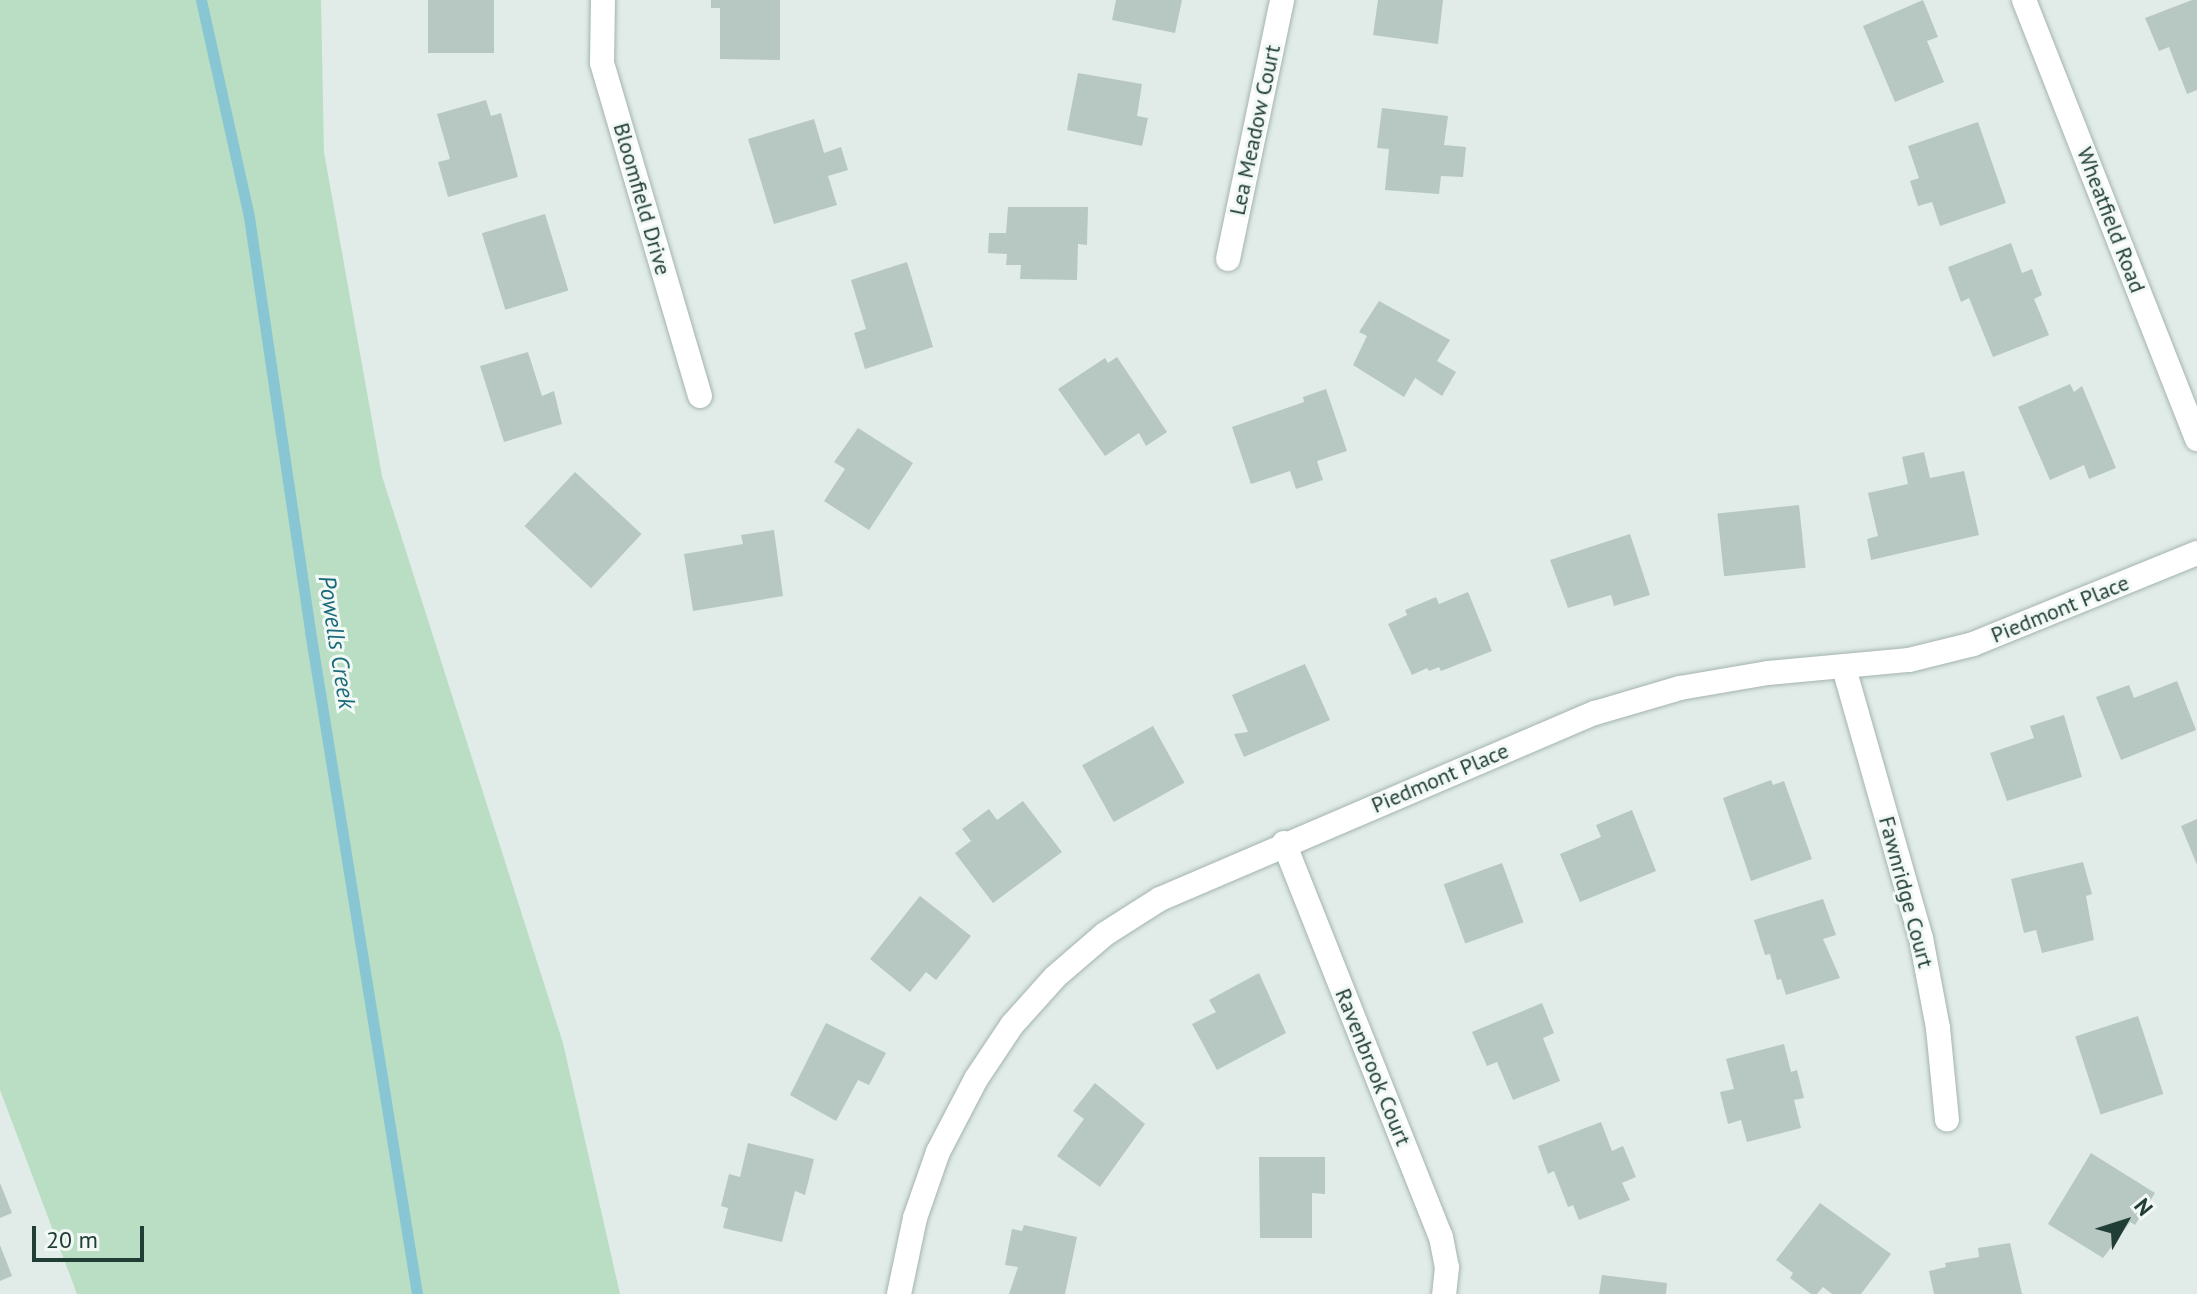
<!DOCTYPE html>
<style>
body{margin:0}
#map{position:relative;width:2197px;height:1294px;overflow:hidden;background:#e1ece8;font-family:"PT Sans",sans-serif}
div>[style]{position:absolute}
.green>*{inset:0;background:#badec4}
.stream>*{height:11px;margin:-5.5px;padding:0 5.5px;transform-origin:5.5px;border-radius:5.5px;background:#88c6d3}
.building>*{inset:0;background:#b7c7c1;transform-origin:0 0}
.roads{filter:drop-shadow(0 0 2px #a4b4af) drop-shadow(0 0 2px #a4b4af)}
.minor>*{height:24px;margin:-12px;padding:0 12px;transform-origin:12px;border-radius:12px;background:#fff}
span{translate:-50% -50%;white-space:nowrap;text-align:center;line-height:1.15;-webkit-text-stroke:6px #f2f9f5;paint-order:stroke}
.street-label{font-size:22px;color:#213e36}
.water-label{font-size:24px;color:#1a6a7b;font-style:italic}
.north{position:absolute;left:2085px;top:1182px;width:80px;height:80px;-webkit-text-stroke:6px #f2f9f5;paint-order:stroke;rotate:51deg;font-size:22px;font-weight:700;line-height:32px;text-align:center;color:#213e36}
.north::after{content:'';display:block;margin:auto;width:28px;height:36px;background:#213e36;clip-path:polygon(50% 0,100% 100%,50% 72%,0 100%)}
.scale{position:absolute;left:32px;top:1226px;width:112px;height:36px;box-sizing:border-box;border:4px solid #213e36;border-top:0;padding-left:10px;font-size:24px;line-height:28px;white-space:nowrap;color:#213e36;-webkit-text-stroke:6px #f2f9f5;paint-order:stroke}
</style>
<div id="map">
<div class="green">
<div style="clip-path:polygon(0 0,321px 0,324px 152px,382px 476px,563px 1043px,620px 1294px,77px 1294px,0 1090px)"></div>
</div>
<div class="stream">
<div style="left:201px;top:0;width:222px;rotate:77.5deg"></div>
<div style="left:249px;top:217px;width:418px;rotate:81.6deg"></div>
<div style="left:310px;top:631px;width:672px;rotate:80.83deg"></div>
</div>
<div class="building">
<div style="left:428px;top:0;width:66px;height:53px"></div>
<div style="clip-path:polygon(711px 0,780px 0,780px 60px,720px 59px,720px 8px,711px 8px)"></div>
<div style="clip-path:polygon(1116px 0,1182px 0,1175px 33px,1112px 20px)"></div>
<div style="clip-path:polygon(1378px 0,1443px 0,1438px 44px,1373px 35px)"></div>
<div style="clip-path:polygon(1923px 0,1938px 37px,1927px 41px,1944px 82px,1895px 102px,1863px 26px)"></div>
<div style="clip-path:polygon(2192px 0,2197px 0,2197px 90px,2187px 94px,2169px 47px,2159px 51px,2145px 18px)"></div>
<div style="clip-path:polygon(1078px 73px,1142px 84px,1137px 116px,1148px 118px,1142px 146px,1067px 130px)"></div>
<div style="clip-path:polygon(486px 100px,491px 116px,501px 113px,518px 177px,448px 197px,438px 162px,450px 159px,437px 114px)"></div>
<div style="clip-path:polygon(1382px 108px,1448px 116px,1444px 145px,1466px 147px,1463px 177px,1441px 176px,1439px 194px,1385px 190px,1389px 149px,1377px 148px)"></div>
<div style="clip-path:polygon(814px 119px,824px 153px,841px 147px,848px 170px,828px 176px,837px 205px,774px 224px,748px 139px)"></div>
<div style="clip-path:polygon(1978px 122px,2006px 203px,1940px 226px,1932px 202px,1918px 206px,1910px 181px,1919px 178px,1908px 146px)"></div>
<div style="clip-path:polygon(1008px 207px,1088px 207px,1087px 245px,1078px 244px,1077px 280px,1020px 279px,1021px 265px,1006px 265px,1007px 254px,988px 253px,989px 233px,1006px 233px)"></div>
<div style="left:545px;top:214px;width:80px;height:66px;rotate:73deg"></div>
<div style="clip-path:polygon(2011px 243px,2022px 273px,2032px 269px,2042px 295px,2034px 299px,2049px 335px,1993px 357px,1969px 298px,1961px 302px,1948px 267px)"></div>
<div style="clip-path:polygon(907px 262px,933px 347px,865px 369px,854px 333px,866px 329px,851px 280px)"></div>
<div style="clip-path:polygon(1379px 301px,1450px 340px,1437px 361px,1456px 372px,1442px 396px,1415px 378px,1404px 397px,1353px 365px,1367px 336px,1359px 332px)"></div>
<div style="clip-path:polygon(528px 352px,542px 396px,554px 391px,562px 424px,504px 442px,480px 366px)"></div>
<div style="clip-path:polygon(1117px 357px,1167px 432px,1146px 446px,1139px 433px,1105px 456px,1058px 389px,1105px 358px,1108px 363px)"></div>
<div style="clip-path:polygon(2070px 384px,2074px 392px,2082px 386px,2116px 468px,2089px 479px,2084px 465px,2050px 480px,2018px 407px)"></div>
<div style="clip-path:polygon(1326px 389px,1347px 451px,1317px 461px,1323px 480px,1296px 489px,1290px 471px,1251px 484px,1232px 427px,1304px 402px,1303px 397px)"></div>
<div style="clip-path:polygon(858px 428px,913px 463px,869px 530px,824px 501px,845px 469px,834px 462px)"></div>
<div style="clip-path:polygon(1924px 452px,1930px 478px,1964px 471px,1979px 535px,1871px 560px,1867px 539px,1878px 536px,1868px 493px,1908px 484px,1902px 457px)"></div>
<div style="left:575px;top:472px;width:91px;height:74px;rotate:43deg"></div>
<div style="left:1799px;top:505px;width:63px;height:82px;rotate:84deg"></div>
<div style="clip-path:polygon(774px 530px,783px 596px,693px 611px,684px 554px,743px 544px,741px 535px)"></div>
<div style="clip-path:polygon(1630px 534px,1650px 595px,1614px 606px,1611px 595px,1568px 608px,1550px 560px)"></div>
<div style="clip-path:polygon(1468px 592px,1492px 651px,1441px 671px,1439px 667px,1429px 671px,1427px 668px,1412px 675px,1388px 624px,1407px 615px,1405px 610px,1436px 597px,1439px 604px)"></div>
<div style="clip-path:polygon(1305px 664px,1330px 720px,1244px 757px,1234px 734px,1248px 732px,1232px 695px)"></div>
<div style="clip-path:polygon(2177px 681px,2196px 730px,2121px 760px,2096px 697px,2129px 685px,2134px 698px)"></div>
<div style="clip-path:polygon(2064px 715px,2082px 777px,2007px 801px,1990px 753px,2034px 738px,2030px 726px)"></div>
<div style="left:1153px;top:726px;width:65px;height:81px;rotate:61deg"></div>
<div style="clip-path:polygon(1771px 780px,1773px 785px,1784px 781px,1812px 859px,1751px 881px,1723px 798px)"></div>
<div style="clip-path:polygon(1023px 801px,1062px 852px,993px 903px,955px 853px,971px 841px,962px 829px,989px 809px,997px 820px)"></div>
<div style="clip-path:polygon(1632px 810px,1656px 871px,1580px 902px,1560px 854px,1601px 837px,1596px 825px)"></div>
<div style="clip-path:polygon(2197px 819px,2197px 865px,2181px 826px)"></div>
<div style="clip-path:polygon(2083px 862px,2092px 894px,2086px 896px,2094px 940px,2042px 953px,2036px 930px,2024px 933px,2011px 879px)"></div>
<div style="left:1502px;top:863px;width:63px;height:62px;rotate:70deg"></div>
<div style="clip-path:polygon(920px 896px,971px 936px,936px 980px,926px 972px,910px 992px,870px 959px)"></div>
<div style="clip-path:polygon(1823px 899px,1836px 935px,1823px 939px,1840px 978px,1786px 995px,1781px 979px,1777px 980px,1770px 954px,1765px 955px,1754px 920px)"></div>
<div style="clip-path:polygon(1259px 973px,1286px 1033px,1217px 1070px,1192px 1024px,1216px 1012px,1209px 1000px)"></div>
<div style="clip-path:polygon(1542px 1003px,1554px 1033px,1543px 1038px,1560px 1081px,1513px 1100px,1497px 1062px,1487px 1066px,1472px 1032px)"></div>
<div style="left:2138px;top:1016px;width:82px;height:66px;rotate:72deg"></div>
<div style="clip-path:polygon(826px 1023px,886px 1053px,869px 1085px,858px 1080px,836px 1121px,790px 1095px)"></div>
<div style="clip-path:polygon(1784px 1044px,1791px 1072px,1797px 1070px,1804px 1098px,1794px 1100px,1801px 1128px,1747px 1142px,1741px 1120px,1728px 1124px,1720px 1092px,1734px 1089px,1726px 1059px)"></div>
<div style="clip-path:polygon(1095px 1083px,1145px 1124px,1100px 1187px,1057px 1156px,1084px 1119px,1073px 1111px)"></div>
<div style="clip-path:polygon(1601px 1122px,1612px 1151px,1623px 1146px,1636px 1177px,1622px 1183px,1630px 1200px,1579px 1220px,1573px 1205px,1568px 1207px,1554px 1171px,1548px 1174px,1538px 1146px)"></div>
<div style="clip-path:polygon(748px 1143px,814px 1159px,805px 1195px,795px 1191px,782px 1242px,723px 1228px,728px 1208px,721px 1206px,729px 1174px,740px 1177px)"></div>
<div style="clip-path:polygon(2091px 1153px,2155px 1193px,2135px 1225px,2130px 1222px,2103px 1258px,2048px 1224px)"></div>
<div style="clip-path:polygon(1259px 1157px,1325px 1157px,1325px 1194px,1312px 1193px,1312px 1238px,1260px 1238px)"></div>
<div style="clip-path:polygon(0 1183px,12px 1213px,0 1218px)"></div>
<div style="clip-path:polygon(1820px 1203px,1891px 1254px,1861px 1294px,1832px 1294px,1823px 1287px,1817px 1294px,1811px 1294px,1790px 1278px,1793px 1273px,1776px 1260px)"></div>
<div style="clip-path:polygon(1024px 1225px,1077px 1237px,1065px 1294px,1009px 1294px,1018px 1267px,1005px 1265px,1012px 1229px,1022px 1231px)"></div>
<div style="clip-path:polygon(2010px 1243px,2022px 1294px,1934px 1294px,1929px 1271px,1946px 1267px,1945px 1263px,1979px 1257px,1978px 1248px)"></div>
<div style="clip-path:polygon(0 1245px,12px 1276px,0 1281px)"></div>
<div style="clip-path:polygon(1602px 1275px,1667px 1283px,1666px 1294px,1599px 1294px)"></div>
</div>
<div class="roads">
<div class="minor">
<div style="left:603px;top:0;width:63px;rotate:90.9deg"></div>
<div style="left:602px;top:63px;width:347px;rotate:73.6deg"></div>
<div style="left:2024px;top:0;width:472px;rotate:68.5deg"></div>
<div style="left:1228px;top:259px;width:265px;rotate:-78.2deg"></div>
<div style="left:1844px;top:668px;width:281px;rotate:74.1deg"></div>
<div style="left:1921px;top:938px;width:92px;rotate:79.3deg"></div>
<div style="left:1938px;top:1028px;width:92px;rotate:84.4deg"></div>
<div style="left:1284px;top:843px;width:424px;rotate:68.3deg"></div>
<div style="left:1441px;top:1237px;width:31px;rotate:79deg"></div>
<div style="left:1447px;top:1267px;width:27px;rotate:96deg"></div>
<div style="left:899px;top:1294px;width:78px;rotate:-78.1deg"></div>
<div style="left:915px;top:1218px;width:70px;rotate:-70.8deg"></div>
<div style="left:938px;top:1152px;width:82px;rotate:-62.5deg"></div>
<div style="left:976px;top:1079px;width:65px;rotate:-56.3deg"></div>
<div style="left:1012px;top:1025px;width:64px;rotate:-48.1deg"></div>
<div style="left:1055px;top:977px;width:66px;rotate:-40.7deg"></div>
<div style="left:1105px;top:934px;width:65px;rotate:-32.5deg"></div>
<div style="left:1160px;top:899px;width:473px;rotate:-23.2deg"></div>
<div style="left:1595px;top:713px;width:89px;rotate:-16.4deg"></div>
<div style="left:1680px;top:688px;width:89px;rotate:-9.7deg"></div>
<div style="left:1768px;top:673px;width:142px;rotate:-5.3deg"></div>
<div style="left:1909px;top:660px;width:66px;rotate:-14deg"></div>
<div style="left:1973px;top:644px;width:242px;rotate:-22.1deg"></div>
</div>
</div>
<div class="street-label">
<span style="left:1255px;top:130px;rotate:-78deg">Lea Meadow Court</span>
<span style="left:642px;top:199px;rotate:74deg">Bloomfield Drive</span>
<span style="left:2111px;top:220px;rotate:69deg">Wheatfield Road</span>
<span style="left:2060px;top:609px;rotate:-22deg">Piedmont Place</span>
<span style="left:1440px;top:778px;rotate:-23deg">Piedmont Place</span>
<span style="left:1906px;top:892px;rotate:75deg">Fawnridge Court</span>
<span style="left:1373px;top:1067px;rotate:68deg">Ravenbrook Court</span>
</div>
<div class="water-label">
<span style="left:337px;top:642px;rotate:81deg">Powells Creek</span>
</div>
<div class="north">N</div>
<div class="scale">20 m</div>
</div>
